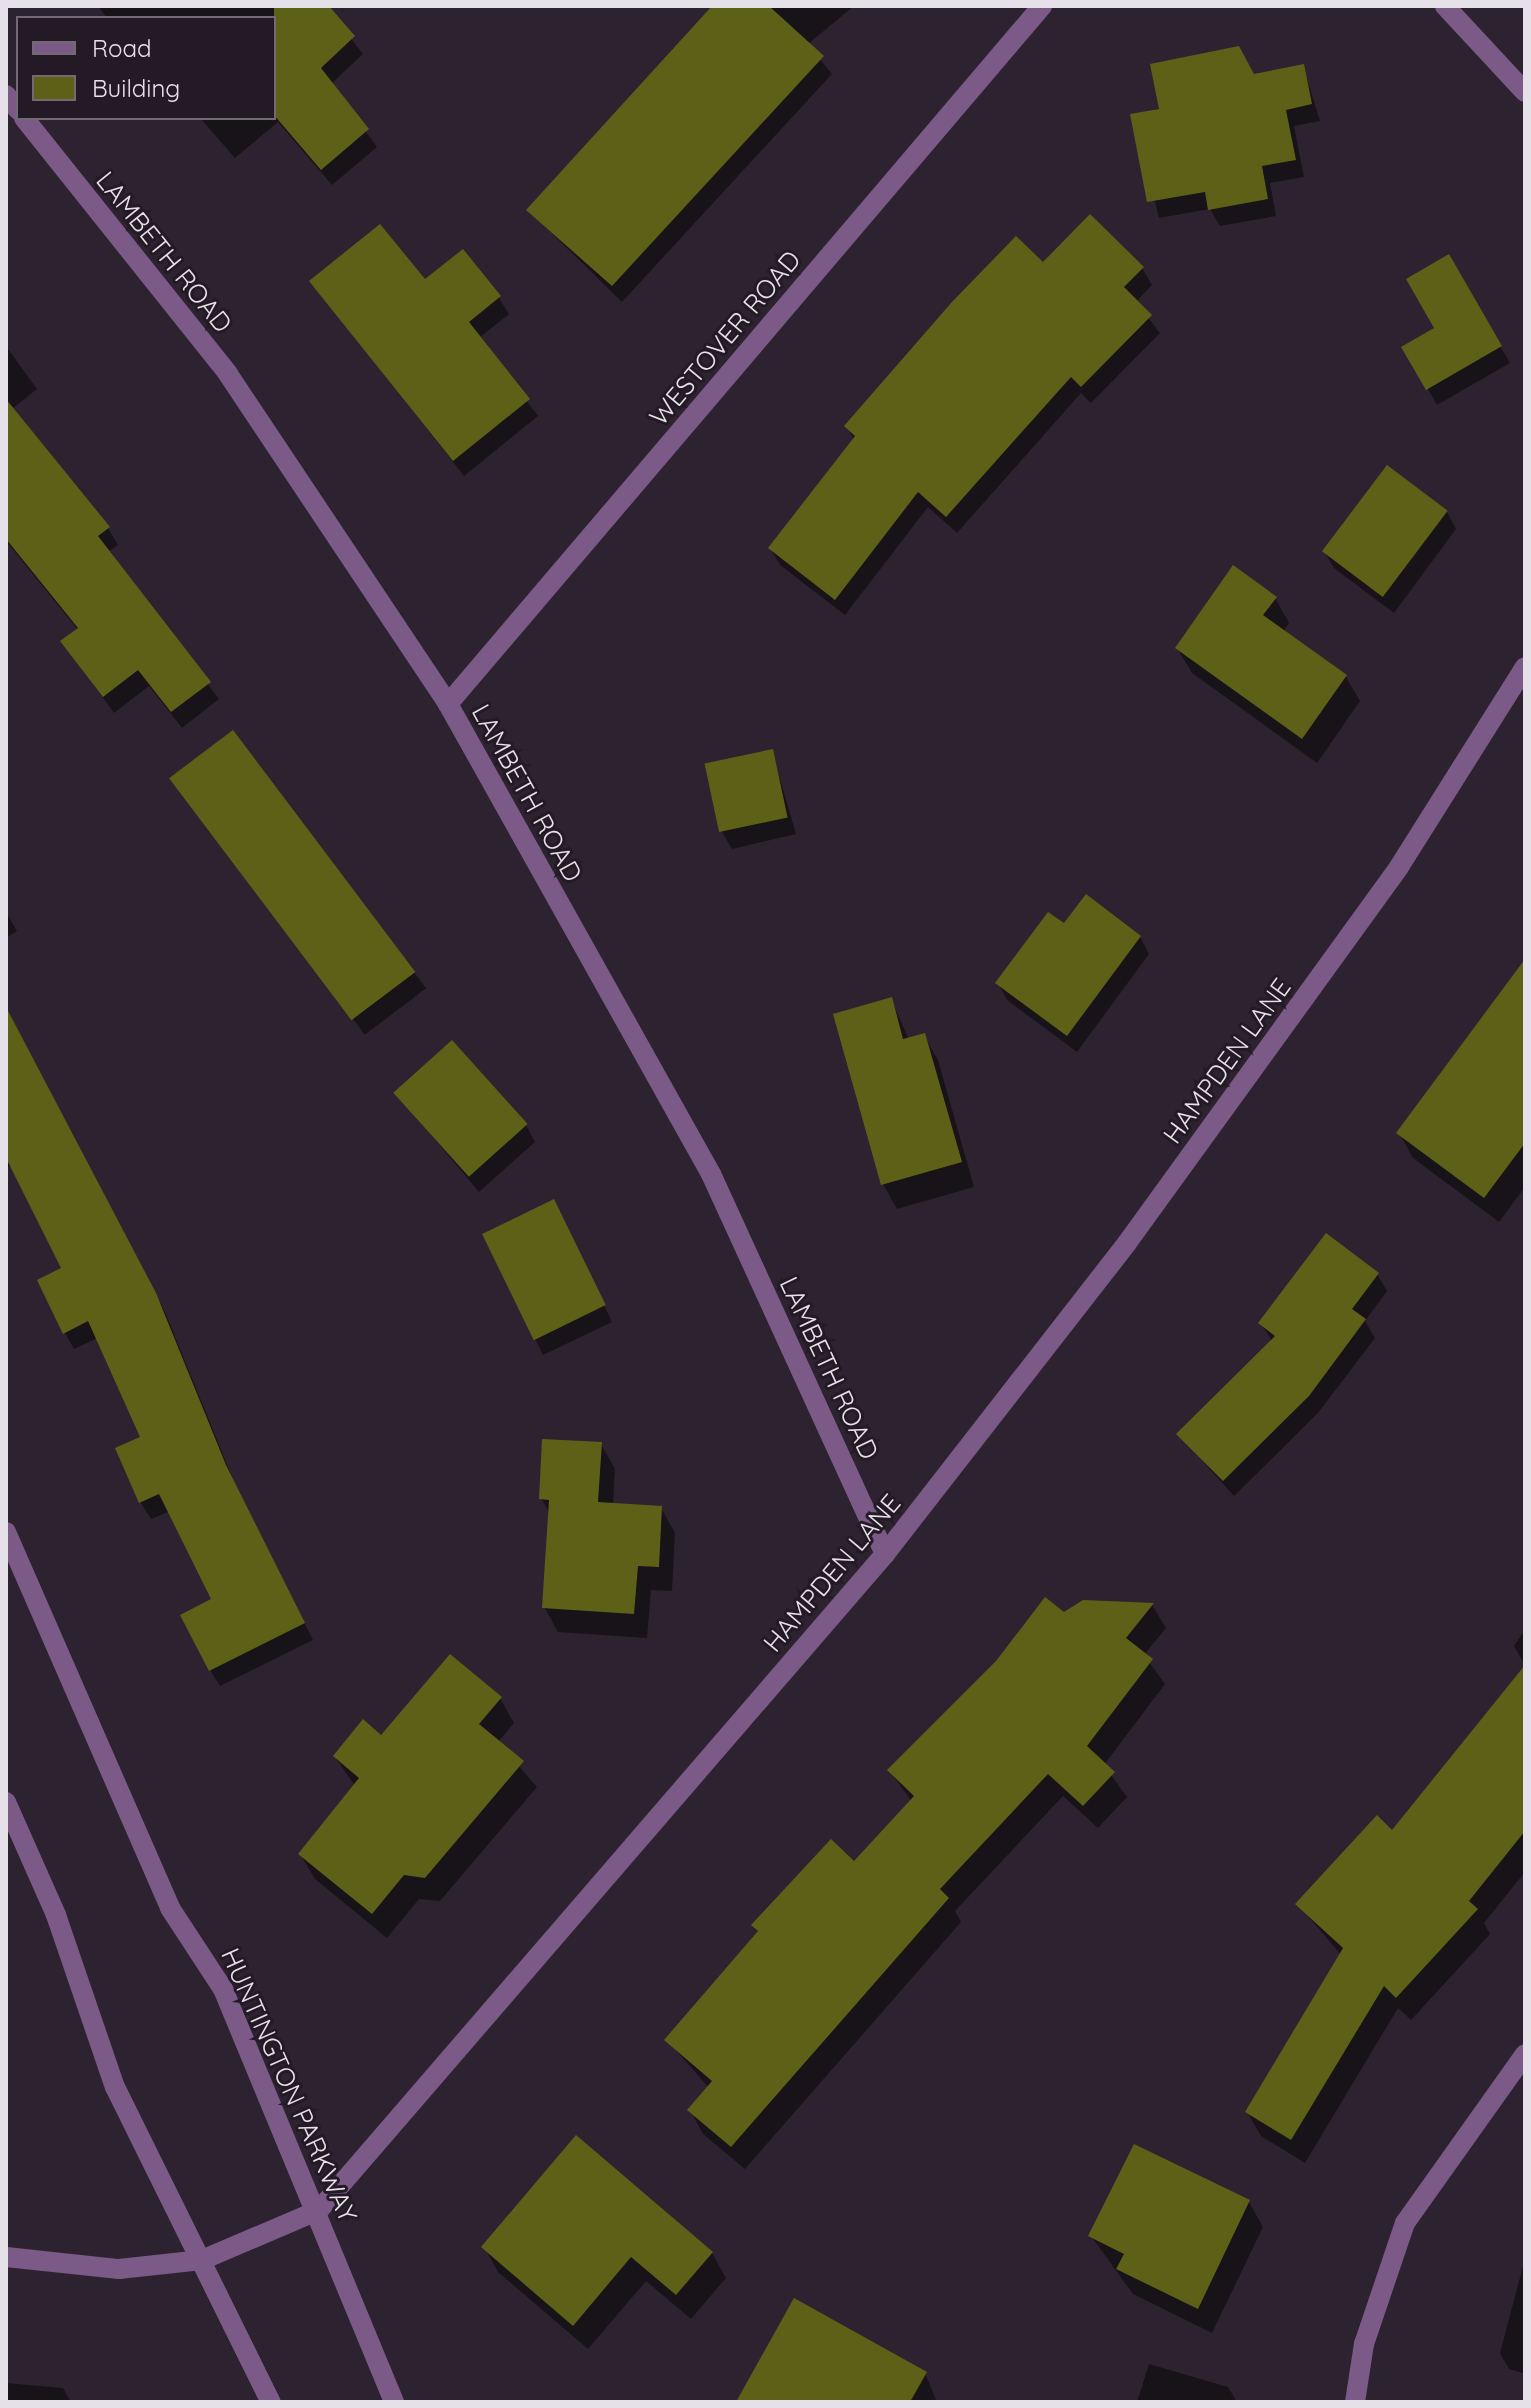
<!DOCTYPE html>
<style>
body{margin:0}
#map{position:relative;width:1531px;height:2408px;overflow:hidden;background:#2d2330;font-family:Quicksand,sans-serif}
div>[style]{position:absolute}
.shadow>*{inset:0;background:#0007;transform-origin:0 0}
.building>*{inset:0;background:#5d6117;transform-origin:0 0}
.minor>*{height:20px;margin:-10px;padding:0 10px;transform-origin:10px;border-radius:10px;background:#7c5a87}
.tertiary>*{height:20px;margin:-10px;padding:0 10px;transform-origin:10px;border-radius:10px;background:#7c5a87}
span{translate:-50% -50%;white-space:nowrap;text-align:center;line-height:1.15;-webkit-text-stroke:6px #231a26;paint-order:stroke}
.street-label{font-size:26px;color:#e6e0e8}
.frame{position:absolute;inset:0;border:8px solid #e6e0e8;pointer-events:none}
.legend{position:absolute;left:16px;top:16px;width:260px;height:104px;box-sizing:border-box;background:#231a26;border:2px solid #716974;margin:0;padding:10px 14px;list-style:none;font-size:24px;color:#e6e0e8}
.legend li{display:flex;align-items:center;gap:16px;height:40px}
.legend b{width:40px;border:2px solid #716974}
</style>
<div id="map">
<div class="shadow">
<div style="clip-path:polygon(98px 6px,326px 6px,363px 54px,331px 84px,377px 147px,332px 185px,278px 122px,235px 158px,200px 118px,274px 118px,274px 18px,107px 18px)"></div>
<div style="clip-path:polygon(714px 6px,854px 6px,808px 44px,832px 74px,622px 302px,528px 210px)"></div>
<div style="clip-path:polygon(1303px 66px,1320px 121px,1294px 126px,1304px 177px,1270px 183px,1276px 216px,1220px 226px,1210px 209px,1159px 218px,1133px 116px)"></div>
<div style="clip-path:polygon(1448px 257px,1510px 363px,1437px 405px,1404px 347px,1437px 329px)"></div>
<div style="clip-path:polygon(1043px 265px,1142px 268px,1152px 285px,1136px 302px,1160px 333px,1091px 403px,1081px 393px,957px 533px,928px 507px,845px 615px,780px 565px,770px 548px,854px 440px,847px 426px)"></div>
<div style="clip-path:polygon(311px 282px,425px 282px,499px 298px,509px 314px,479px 338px,538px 416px,464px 476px)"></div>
<div style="clip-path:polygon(6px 346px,37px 389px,12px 409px,108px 528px,118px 545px,108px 552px,219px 699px,182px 728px,149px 686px,114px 713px,63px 642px,78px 630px,6px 541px)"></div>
<div style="clip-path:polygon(1447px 512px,1456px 529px,1394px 613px,1334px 568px,1324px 551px)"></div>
<div style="clip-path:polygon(1275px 598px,1289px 623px,1283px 632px,1346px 677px,1360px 701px,1317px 763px,1192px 673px,1177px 648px)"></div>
<div style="left:233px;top:732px;width:321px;height:77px;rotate:53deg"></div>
<div style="clip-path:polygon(772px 751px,796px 834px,732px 849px,722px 832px)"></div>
<div style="clip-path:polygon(6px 912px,17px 931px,6px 938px)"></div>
<div style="clip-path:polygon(1064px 926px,1140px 937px,1149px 954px,1077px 1052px,1007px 1000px,998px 983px)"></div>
<div style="clip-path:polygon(1525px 962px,1525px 1187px,1499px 1222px,1413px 1158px,1399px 1133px)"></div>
<div style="clip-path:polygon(891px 999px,909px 1040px,924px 1036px,938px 1060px,974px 1187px,897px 1209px,883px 1184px)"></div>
<div style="clip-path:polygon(6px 1008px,165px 1312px,235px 1484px,313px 1640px,220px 1686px,210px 1670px,213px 1600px,170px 1511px,151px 1519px,141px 1503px,118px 1449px,143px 1438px,98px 1338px,74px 1349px,65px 1333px,64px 1269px,12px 1165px,6px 1168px)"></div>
<div style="clip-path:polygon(396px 1093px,526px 1125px,535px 1142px,479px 1192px)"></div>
<div style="clip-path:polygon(563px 1218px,612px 1322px,543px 1355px,484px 1235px)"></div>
<div style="clip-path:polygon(1377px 1274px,1387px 1291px,1365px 1321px,1375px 1338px,1318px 1413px,1234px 1496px,1179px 1435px,1273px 1342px,1260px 1323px)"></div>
<div style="clip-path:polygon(601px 1444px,615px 1469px,613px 1505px,661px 1508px,675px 1533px,672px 1591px,651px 1590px,647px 1638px,558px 1632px,544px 1607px,550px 1514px,541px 1498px)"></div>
<div style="clip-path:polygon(1152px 1605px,1166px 1628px,1144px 1655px,1165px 1684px,1104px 1765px,1127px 1797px,1098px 1828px,1063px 1796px,955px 1911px,961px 1922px,745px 2169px,703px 2134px,690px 2110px,709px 2088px,667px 2040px,758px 1933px,754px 1925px,854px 1864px,912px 1802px,889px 1770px,1064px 1614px)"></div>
<div style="clip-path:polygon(1525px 1630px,1525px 1665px,1514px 1646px)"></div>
<div style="clip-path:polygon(1525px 1668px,1525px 1872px,1484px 1923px,1490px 1934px,1411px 2020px,1398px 2008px,1305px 2163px,1261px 2136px,1247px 2112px,1341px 1955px,1298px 1904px,1393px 1832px)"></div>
<div style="clip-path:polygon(500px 1698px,514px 1723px,498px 1742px,537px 1787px,440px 1901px,419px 1899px,387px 1938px,315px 1879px,300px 1854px,355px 1786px,335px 1757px)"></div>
<div style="clip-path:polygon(1249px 2202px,1263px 2227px,1212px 2333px,1133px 2294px,1091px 2236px)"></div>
<div style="clip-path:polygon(484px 2247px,712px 2253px,726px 2278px,691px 2319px,646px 2281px,588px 2349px,498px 2272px)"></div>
<div style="clip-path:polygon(1523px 2266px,1525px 2267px,1525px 2374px,1509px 2369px,1500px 2353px)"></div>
<div style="clip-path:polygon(1149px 2364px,1228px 2387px,1237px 2402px,1137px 2402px)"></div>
<div style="clip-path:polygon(925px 2373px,937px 2402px,739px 2402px)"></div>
<div style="clip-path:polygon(6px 2383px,63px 2388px,71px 2402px,6px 2402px)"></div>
</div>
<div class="building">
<div style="clip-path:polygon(274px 6px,329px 6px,355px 36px,321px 68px,369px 129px,321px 170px,274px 115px)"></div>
<div style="clip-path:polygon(712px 6px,769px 6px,824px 56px,612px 286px,526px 210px)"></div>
<div style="clip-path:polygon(1239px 46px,1254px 74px,1304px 64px,1312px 104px,1286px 110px,1296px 160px,1262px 166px,1268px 199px,1208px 210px,1205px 192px,1147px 202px,1130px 114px,1159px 109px,1150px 64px)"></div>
<div style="clip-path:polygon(1090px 214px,1144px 267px,1124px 287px,1152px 315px,1081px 387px,1071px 377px,946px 517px,918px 492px,835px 600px,768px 548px,855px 436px,844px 426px,952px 302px,1016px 236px,1043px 262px)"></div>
<div style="clip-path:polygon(380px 224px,425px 279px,463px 249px,501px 296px,469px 322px,530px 399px,453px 461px,309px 281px)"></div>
<div style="clip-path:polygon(1449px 254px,1502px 346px,1426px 390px,1401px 347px,1434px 328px,1406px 279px)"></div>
<div style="clip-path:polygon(6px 399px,110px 527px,98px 536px,211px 682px,171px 712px,138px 670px,103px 697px,60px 641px,78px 628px,6px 539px)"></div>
<div style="left:1387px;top:465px;width:76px;height:108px;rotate:37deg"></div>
<div style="clip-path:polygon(1233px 565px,1277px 597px,1263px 615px,1347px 675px,1302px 739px,1175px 648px)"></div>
<div style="left:233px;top:730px;width:303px;height:80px;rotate:53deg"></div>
<div style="left:773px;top:749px;width:70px;height:70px;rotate:78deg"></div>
<div style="clip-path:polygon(1086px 894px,1141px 936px,1067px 1036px,995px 983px,1048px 912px,1064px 923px)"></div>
<div style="clip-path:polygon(1525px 959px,1525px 1143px,1484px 1198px,1396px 1133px)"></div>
<div style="clip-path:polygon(892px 997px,903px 1039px,925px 1033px,962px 1162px,881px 1185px,833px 1014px)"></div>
<div style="clip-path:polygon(6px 1007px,156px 1293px,226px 1465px,305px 1623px,209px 1671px,180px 1615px,211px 1599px,159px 1494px,139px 1503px,115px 1448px,140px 1437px,88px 1321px,63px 1334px,37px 1280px,61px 1268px,6px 1158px)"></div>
<div style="left:452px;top:1040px;width:113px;height:79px;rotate:48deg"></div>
<div style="left:554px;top:1199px;width:118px;height:80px;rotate:64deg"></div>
<div style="clip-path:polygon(1326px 1233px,1379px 1273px,1352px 1309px,1366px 1319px,1309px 1396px,1223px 1481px,1176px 1434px,1275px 1336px,1258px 1323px)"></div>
<div style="clip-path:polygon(542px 1439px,602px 1442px,598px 1502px,662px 1506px,659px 1567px,638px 1566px,634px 1614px,542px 1608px,549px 1500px,539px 1499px)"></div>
<div style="clip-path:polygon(1045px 1597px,1064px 1612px,1083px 1600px,1154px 1603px,1126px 1638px,1153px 1659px,1087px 1746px,1115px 1772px,1083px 1806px,1048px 1774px,940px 1889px,949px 1898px,731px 2147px,687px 2110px,712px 2081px,664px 2040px,758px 1931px,751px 1925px,831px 1839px,854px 1861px,914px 1796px,887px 1770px,996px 1661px)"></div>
<div style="clip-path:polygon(450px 1654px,502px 1697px,479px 1724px,524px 1761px,425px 1878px,404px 1875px,372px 1914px,298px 1854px,359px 1778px,333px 1756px,363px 1719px,381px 1735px)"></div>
<div style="clip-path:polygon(1525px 1665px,1525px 1831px,1469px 1901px,1478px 1909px,1396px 1998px,1384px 1986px,1291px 2140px,1245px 2112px,1343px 1948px,1295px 1904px,1377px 1815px,1392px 1830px)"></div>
<div style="clip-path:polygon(576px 2135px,713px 2252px,676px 2295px,631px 2257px,573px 2326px,481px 2247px)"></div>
<div style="clip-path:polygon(1134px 2144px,1250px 2200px,1198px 2309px,1116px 2269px,1124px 2254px,1088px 2236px)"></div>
<div style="clip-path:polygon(794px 2298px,927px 2372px,910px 2402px,736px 2402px)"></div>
</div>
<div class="minor">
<div style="left:1445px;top:6px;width:117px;rotate:47.1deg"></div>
<div style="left:6px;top:95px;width:19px;rotate:51deg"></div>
<div style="left:24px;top:118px;width:327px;rotate:51.4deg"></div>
<div style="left:228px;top:374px;width:397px;rotate:56.3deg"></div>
<div style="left:448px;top:704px;width:539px;rotate:60.77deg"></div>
<div style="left:711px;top:1174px;width:418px;rotate:65.4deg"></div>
<div style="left:448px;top:704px;width:917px;rotate:-49.6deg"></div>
<div style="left:6px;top:2257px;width:114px;rotate:6.1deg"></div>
<div style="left:119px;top:2269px;width:83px;rotate:-6.2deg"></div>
<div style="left:202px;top:2260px;width:127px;rotate:-23.1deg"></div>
<div style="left:319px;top:2210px;width:866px;rotate:-49.21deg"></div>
<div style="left:885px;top:1554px;width:394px;rotate:-52.1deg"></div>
<div style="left:1127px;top:1243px;width:464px;rotate:-54.1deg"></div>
<div style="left:1399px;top:867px;width:236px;rotate:-57.8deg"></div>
<div style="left:1355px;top:2402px;width:59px;rotate:-81.2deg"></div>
<div style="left:1364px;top:2344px;width:128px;rotate:-71.3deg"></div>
<div style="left:1405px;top:2223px;width:207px;rotate:-54.6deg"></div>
</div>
<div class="tertiary">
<div style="left:6px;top:1532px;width:410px;rotate:66.4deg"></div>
<div style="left:170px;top:1908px;width:97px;rotate:56.8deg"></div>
<div style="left:223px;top:1989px;width:447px;rotate:67.5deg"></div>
<div style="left:6px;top:1802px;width:124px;rotate:66.1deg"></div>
<div style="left:56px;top:1915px;width:182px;rotate:71.1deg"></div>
<div style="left:115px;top:2087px;width:352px;rotate:63.7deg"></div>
</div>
<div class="street-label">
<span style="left:164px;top:252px;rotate:51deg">LAMBETH ROAD</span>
<span style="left:725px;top:338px;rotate:-50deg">WESTOVER ROAD</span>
<span style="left:527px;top:793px;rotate:61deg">LAMBETH ROAD</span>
<span style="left:1227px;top:1061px;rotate:-54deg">HAMPDEN LANE</span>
<span style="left:829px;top:1368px;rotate:65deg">LAMBETH ROAD</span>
<span style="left:832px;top:1573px;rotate:-50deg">HAMPDEN LANE</span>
<span style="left:289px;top:2085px;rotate:66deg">HUNTINGTON PARKWAY</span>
</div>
<div class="frame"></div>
<ul class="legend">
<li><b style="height:10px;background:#7c5a87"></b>Road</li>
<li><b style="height:22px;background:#5d6117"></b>Building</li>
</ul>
</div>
